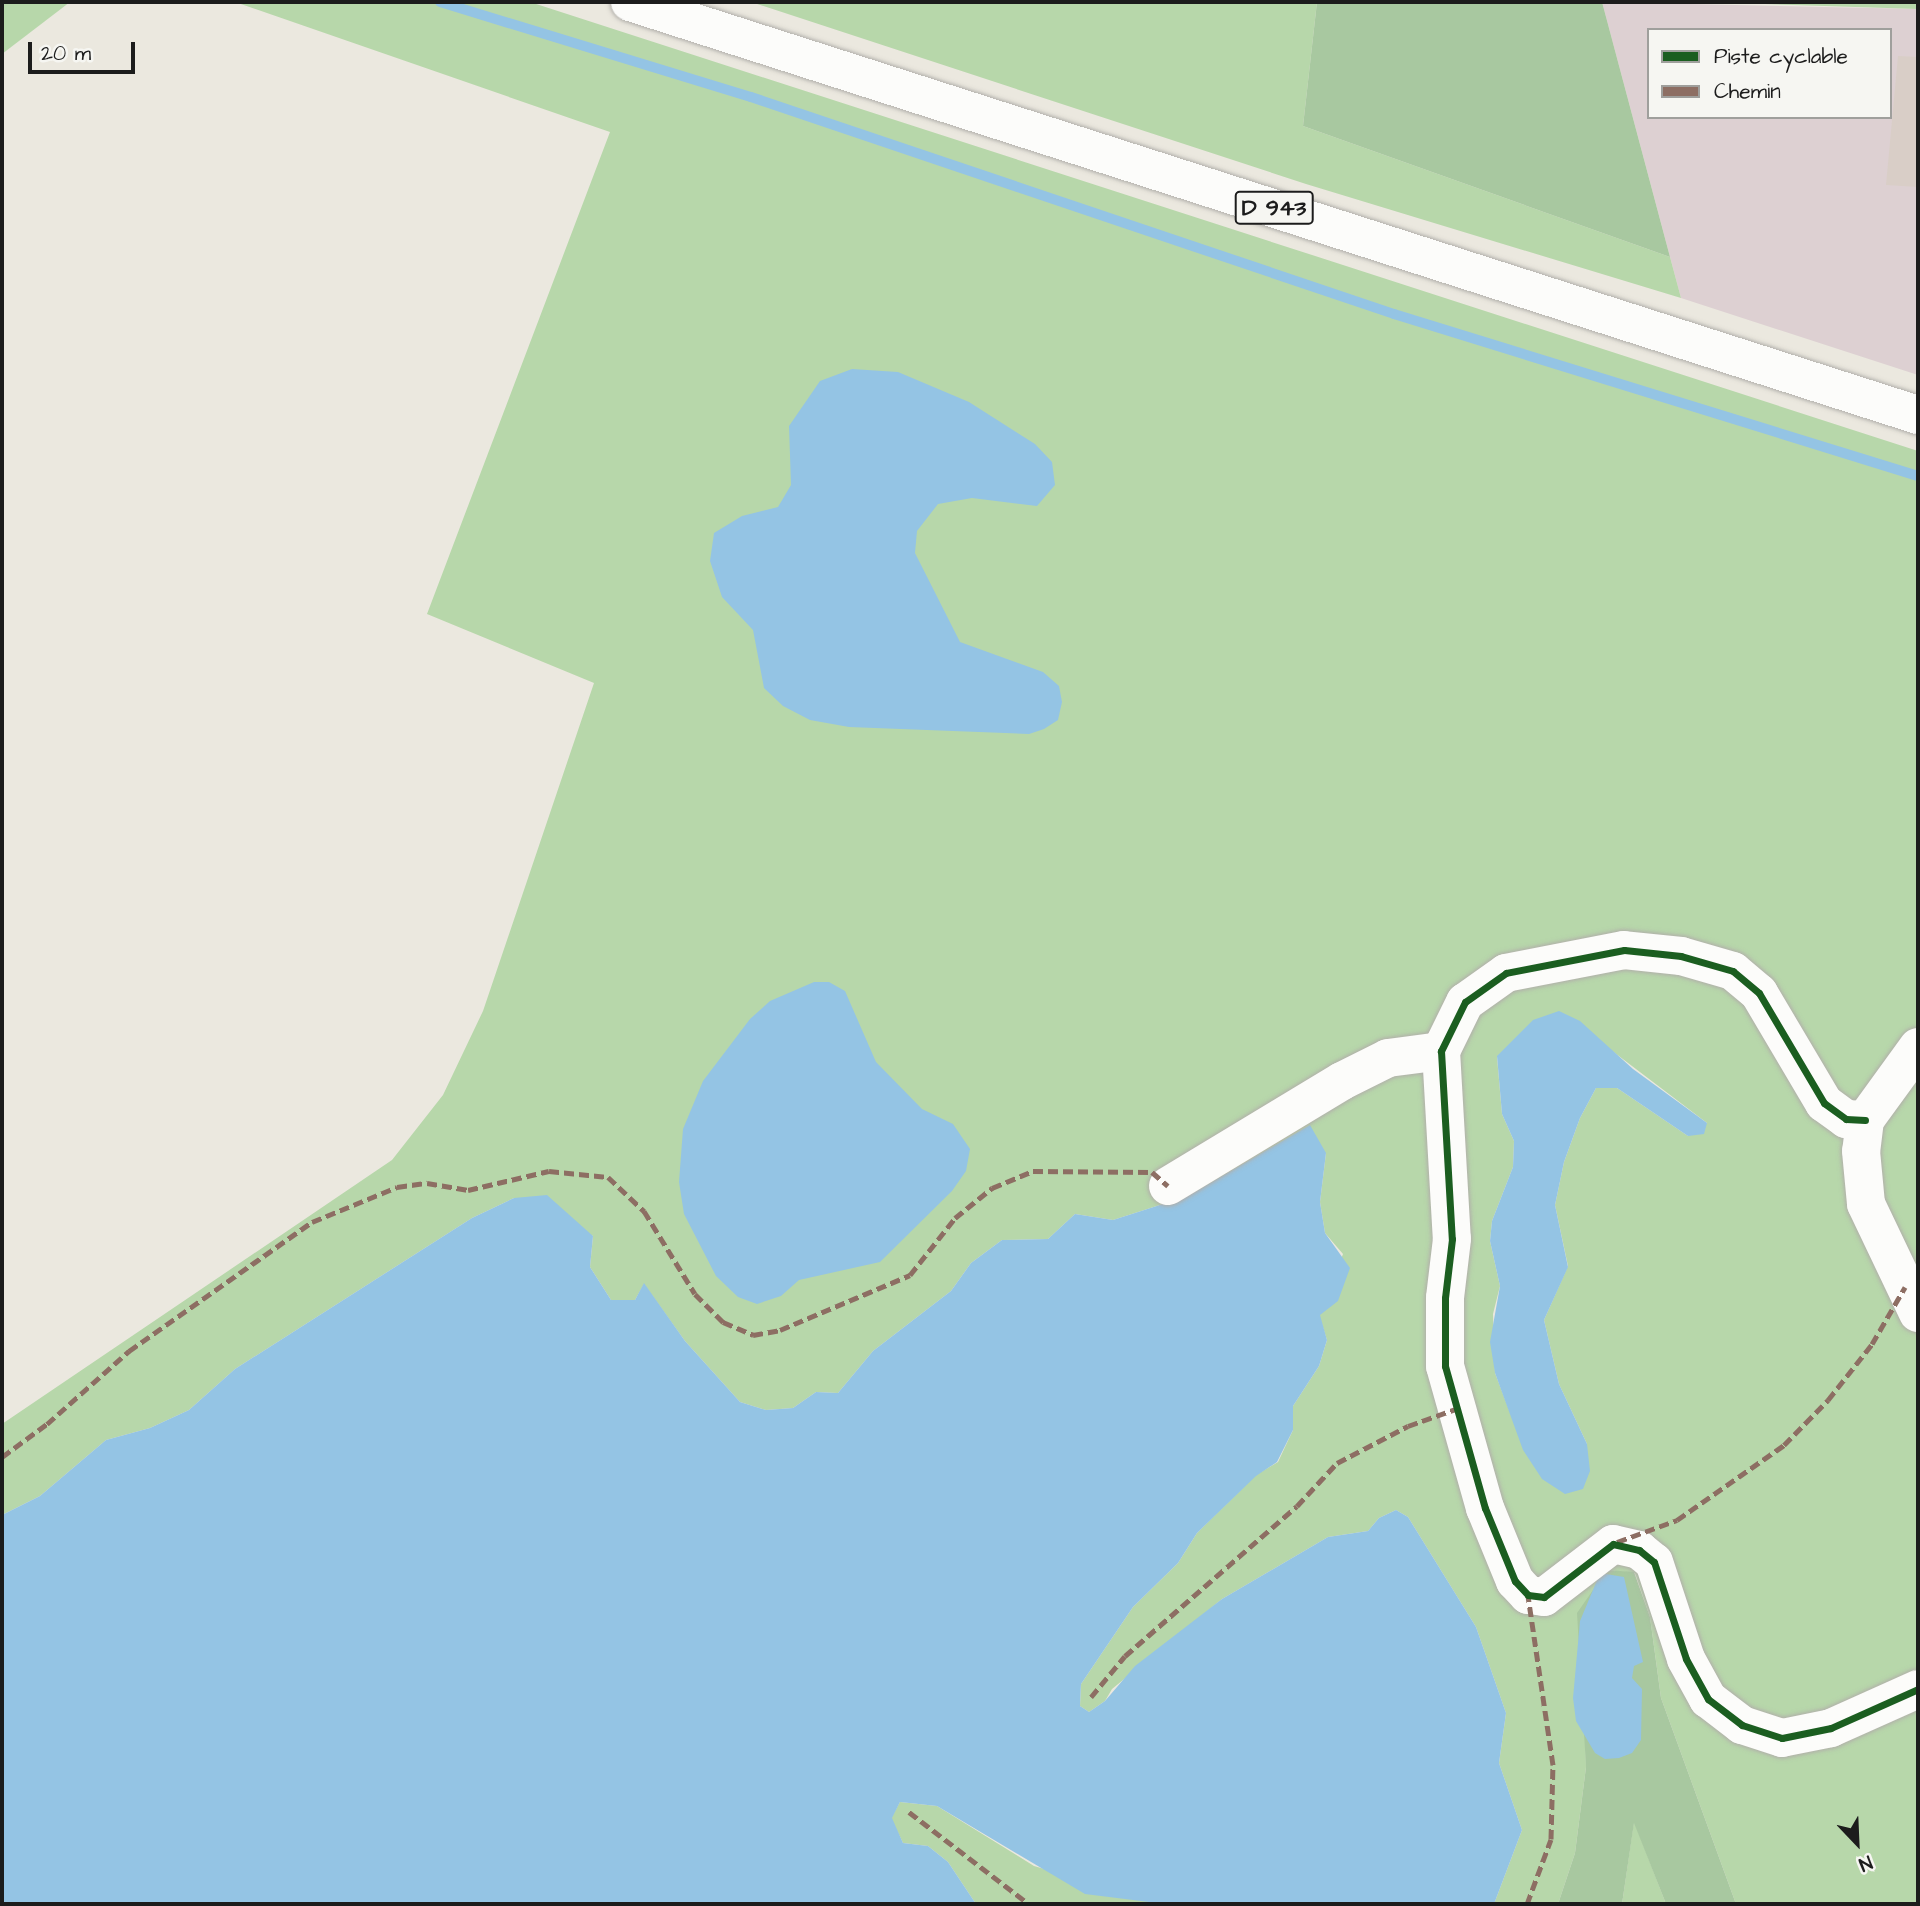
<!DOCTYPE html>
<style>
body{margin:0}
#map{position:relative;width:1920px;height:1906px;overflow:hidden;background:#ebe8df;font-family:"Architects Daughter",sans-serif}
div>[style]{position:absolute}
.industrial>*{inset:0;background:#ddd0d2}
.green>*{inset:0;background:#b7d7aa}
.forest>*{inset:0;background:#a8c8a0}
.water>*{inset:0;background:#94c4e4}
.stream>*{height:10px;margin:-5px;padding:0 5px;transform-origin:5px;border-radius:5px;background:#94c4e4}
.building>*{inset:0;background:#d9cec7}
.roads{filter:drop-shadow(0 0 2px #b1afaa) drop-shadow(0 0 2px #b1afaa)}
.minor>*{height:38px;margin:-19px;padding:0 19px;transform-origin:19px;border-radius:19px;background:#fcfcfa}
.major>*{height:38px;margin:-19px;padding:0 19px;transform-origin:19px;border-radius:19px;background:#fcfcfa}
.quiet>*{height:5px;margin-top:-2.5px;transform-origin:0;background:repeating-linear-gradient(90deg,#8d6e63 0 10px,transparent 0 15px)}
.cycleway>*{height:7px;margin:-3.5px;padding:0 3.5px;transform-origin:3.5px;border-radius:3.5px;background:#1b5e20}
span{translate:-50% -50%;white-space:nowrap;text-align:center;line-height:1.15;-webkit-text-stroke:6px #f6f6f2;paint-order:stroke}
.shield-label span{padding:2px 5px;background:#f6f6f2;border:2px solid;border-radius:5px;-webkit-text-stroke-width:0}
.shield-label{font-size:23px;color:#1c1c1c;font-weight:700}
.frame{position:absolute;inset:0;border:4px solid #1c1c1c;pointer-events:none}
.legend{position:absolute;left:1647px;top:28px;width:245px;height:91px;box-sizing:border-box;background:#f6f6f2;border:2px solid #9f9f9c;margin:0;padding:9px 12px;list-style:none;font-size:21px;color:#1c1c1c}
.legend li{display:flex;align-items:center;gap:14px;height:35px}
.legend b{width:35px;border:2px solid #9f9f9c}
.north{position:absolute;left:1822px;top:1808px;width:70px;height:70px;-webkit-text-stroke:5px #f6f6f2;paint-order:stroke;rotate:157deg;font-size:19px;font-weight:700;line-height:28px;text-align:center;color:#1c1c1c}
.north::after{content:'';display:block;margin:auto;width:24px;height:32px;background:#1c1c1c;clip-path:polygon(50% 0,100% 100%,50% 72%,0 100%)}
.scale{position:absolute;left:28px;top:42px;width:107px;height:32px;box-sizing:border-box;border:4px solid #1c1c1c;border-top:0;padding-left:9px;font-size:21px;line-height:24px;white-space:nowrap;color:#1c1c1c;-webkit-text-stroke:5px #f6f6f2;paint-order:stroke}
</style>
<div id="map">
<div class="industrial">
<div style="clip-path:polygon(evenodd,1602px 2px,1918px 9px,1918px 375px,1681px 298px,1602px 2px,1649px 30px,1890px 30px,1890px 117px,1649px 117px,1649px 30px)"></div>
</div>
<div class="green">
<div style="clip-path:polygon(2px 2px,70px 2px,2px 54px)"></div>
<div style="clip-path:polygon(evenodd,235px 2px,530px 2px,1918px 451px,1918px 1904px,1736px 1904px,1661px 1698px,1650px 1617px,1635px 1573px,1607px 1570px,1584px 1685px,1586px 1767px,1575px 1853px,1558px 1904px,1494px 1904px,1522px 1830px,1499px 1763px,1506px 1713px,1476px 1627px,1408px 1517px,1396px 1510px,1379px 1518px,1368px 1531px,1328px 1537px,1222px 1599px,1112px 1689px,1105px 1701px,1089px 1712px,1080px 1706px,1081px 1684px,1133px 1607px,1178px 1563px,1197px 1533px,1256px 1475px,1278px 1462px,1293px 1430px,1293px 1406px,1319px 1366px,1327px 1340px,1319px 1315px,1343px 1254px,1325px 1233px,1320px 1202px,1326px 1153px,1228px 1175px,1188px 1196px,1113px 1220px,1075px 1214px,1048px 1239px,1002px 1240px,971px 1263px,951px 1291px,873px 1351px,838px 1393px,816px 1392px,793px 1408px,766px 1410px,740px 1402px,685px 1341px,644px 1284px,635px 1300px,611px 1300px,590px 1267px,593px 1236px,514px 1198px,472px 1218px,235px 1369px,189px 1410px,150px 1428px,106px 1440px,40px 1496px,2px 1515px,2px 1424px,392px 1160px,443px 1095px,483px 1011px,594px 683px,427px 614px,610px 132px,235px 2px,1607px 1047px,1707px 1123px,1688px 1136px,1617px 1088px,1596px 1088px,1580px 1118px,1564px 1162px,1555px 1205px,1568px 1266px,1544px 1320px,1559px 1384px,1587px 1444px,1509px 1410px,1495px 1373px,1493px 1314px,1500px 1286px,1490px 1241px,1492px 1221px,1513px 1167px,1514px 1141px,1502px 1114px,1497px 1057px,1607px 1047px)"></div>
<div style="clip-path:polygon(751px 2px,1317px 2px,1303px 126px,1670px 257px,1681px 298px,1306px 184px)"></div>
<div style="clip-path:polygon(1706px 2px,1918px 2px,1918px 9px)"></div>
<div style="clip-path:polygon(900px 1802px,937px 1806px,1034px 1866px,1165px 1904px,976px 1904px,948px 1862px,928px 1846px,903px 1843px,891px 1818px)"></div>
<div style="clip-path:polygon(1634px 1821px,1666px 1904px,1622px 1904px)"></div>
</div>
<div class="forest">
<div style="clip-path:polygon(1317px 2px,1602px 2px,1670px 257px,1303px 126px)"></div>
<div style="clip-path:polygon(1607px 1570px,1634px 1572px,1650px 1617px,1661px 1698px,1736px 1904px,1666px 1904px,1634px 1823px,1622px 1904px,1558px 1904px,1575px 1853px,1586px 1767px,1577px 1613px)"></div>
</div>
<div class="water">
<div style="clip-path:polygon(852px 369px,898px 372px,969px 402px,1035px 444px,1052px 462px,1055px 485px,1037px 506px,972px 498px,938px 504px,917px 531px,915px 553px,960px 642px,1043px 672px,1059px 686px,1062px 702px,1058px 720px,1044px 729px,1029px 734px,849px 727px,810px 720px,783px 706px,764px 688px,753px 630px,722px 597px,710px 561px,714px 533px,742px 516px,778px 507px,791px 485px,789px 426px,820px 381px)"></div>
<div style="clip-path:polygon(814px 982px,829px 982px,845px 991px,876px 1062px,922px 1109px,953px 1124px,970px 1149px,966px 1171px,952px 1191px,880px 1262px,799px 1280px,781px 1296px,757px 1304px,738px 1297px,716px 1276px,684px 1214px,679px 1182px,683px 1129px,703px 1081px,750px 1019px,770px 1001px)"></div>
<div style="clip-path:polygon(1559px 1011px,1580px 1021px,1633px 1069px,1707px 1123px,1704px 1134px,1688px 1136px,1617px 1088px,1596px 1088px,1580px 1118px,1564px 1162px,1555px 1205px,1568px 1267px,1544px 1320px,1559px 1384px,1587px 1444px,1590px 1471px,1583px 1489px,1565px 1494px,1542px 1479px,1523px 1450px,1495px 1373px,1490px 1342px,1500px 1286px,1490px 1241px,1492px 1221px,1513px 1167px,1514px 1141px,1502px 1114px,1497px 1056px,1533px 1020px)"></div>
<div style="clip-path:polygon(1310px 1125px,1326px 1153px,1320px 1202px,1325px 1233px,1350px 1268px,1338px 1301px,1320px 1315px,1327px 1340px,1319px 1366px,1293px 1406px,1293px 1430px,1277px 1462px,1256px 1476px,1197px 1533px,1178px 1563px,1133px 1607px,1081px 1684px,1080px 1706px,1089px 1712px,1105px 1701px,1135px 1666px,1222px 1599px,1328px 1537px,1368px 1531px,1379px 1518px,1396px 1510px,1408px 1517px,1476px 1627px,1506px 1713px,1499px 1763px,1522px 1830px,1494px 1904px,1165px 1904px,1085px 1894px,937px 1806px,900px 1802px,892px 1818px,903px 1843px,928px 1846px,948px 1862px,976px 1904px,2px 1904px,2px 1515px,40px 1496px,106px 1440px,150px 1428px,189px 1410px,235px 1369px,472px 1218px,514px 1198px,547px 1195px,593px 1236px,590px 1267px,611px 1300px,635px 1300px,644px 1283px,685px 1341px,740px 1402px,766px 1410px,793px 1408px,816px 1392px,838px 1393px,873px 1351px,951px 1291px,971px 1263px,1002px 1240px,1048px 1239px,1075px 1214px,1113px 1220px,1188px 1196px)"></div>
<div style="clip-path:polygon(1600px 1573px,1624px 1577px,1643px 1662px,1634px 1666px,1632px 1678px,1642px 1689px,1641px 1740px,1632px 1753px,1619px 1758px,1605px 1759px,1595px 1753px,1576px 1721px,1573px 1698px,1580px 1621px)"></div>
</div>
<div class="stream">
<div style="left:440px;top:2px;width:325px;rotate:17deg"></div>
<div style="left:751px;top:97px;width:679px;rotate:18.65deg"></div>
<div style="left:1394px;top:314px;width:548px;rotate:17.18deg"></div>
</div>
<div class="building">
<div style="clip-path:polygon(1898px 56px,1918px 57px,1918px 187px,1886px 185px)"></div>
</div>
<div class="roads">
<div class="minor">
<div style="left:1918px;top:1047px;width:90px;rotate:126deg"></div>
<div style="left:1865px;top:1120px;width:31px;rotate:97deg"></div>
<div style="left:1861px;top:1151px;width:53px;rotate:84.6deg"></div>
<div style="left:1866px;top:1204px;width:121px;rotate:64.5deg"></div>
<div style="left:1865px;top:1120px;width:19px;rotate:-177deg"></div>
<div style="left:1846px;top:1119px;width:27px;rotate:-144deg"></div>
<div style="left:1824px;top:1103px;width:128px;rotate:-120.6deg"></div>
<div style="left:1759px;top:993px;width:34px;rotate:-140deg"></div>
<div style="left:1733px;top:971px;width:54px;rotate:-163.9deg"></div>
<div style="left:1681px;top:956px;width:57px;rotate:-174deg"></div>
<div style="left:1624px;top:950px;width:120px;rotate:169deg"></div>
<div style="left:1506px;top:973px;width:50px;rotate:144.7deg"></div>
<div style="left:1465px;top:1002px;width:55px;rotate:116.1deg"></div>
<div style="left:1441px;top:1051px;width:188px;rotate:86.7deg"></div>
<div style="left:1452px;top:1239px;width:59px;rotate:96.8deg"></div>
<div style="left:1445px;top:1298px;width:68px;rotate:90deg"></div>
<div style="left:1445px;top:1366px;width:148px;rotate:74.3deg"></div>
<div style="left:1485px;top:1508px;width:79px;rotate:67.7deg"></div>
<div style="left:1515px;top:1581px;width:19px;rotate:47deg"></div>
<div style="left:1528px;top:1595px;width:16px;rotate:7deg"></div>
<div style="left:1544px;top:1597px;width:87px;rotate:-37.5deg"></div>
<div style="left:1613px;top:1544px;width:27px;rotate:13deg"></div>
<div style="left:1639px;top:1550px;width:19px;rotate:39deg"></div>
<div style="left:1654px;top:1562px;width:102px;rotate:71.7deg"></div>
<div style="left:1686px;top:1659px;width:46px;rotate:61.2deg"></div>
<div style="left:1708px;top:1699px;width:43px;rotate:37.4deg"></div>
<div style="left:1742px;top:1725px;width:42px;rotate:18deg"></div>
<div style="left:1782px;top:1738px;width:50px;rotate:-11.5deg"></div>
<div style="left:1831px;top:1728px;width:95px;rotate:-24.1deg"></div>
<div style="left:1168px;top:1186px;width:203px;rotate:-31.1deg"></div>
<div style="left:1342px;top:1081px;width:51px;rotate:-26.6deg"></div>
<div style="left:1388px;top:1058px;width:53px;rotate:-7.5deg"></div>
</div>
<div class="major">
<div style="left:630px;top:2px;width:1353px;rotate:17.78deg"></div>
</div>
</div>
<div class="quiet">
<div style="left:2px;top:1457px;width:56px;rotate:-36.3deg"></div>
<div style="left:47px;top:1424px;width:110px;rotate:-41.7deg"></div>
<div style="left:129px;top:1351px;width:224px;rotate:-35.2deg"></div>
<div style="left:312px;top:1222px;width:92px;rotate:-22.4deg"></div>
<div style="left:397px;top:1187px;width:30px;rotate:-8deg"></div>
<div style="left:427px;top:1183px;width:42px;rotate:9.7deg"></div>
<div style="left:468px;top:1190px;width:83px;rotate:-13.2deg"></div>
<div style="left:549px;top:1171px;width:59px;rotate:5.8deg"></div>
<div style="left:608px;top:1177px;width:50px;rotate:43.4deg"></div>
<div style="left:644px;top:1211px;width:97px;rotate:58.4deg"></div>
<div style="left:695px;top:1294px;width:40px;rotate:45deg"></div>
<div style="left:723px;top:1322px;width:33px;rotate:23deg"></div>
<div style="left:753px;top:1335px;width:27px;rotate:-10deg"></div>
<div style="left:780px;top:1330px;width:141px;rotate:-22.9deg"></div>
<div style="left:910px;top:1275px;width:73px;rotate:-51.7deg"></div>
<div style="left:955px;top:1218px;width:48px;rotate:-39deg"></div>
<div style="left:992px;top:1188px;width:44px;rotate:-22.5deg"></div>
<div style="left:1033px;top:1171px;width:119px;rotate:0.5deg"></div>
<div style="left:1152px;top:1172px;width:21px;rotate:41deg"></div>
<div style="left:1617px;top:1542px;width:64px;rotate:-20.1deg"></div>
<div style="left:1677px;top:1520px;width:131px;rotate:-35deg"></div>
<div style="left:1784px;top:1445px;width:63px;rotate:-45.6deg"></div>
<div style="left:1828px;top:1400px;width:71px;rotate:-51.8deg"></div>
<div style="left:1872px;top:1344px;width:66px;rotate:-59.9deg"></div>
<div style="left:1091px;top:1697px;width:53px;rotate:-50.3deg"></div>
<div style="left:1125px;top:1656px;width:228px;rotate:-41.1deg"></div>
<div style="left:1297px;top:1506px;width:59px;rotate:-47.1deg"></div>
<div style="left:1337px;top:1463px;width:80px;rotate:-27.5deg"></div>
<div style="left:1408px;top:1426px;width:51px;rotate:-19.5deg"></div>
<div style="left:909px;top:1812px;width:151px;rotate:37.5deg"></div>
<div style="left:1527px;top:1904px;width:69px;rotate:-69.7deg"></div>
<div style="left:1551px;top:1839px;width:74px;rotate:-88.5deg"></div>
<div style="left:1553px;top:1765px;width:172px;rotate:-98.4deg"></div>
</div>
<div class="cycleway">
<div style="left:1865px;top:1120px;width:19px;rotate:-177deg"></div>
<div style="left:1846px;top:1119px;width:27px;rotate:-144deg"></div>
<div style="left:1824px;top:1103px;width:128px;rotate:-120.6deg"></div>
<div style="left:1759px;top:993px;width:34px;rotate:-140deg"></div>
<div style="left:1733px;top:971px;width:54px;rotate:-163.9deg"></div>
<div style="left:1681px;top:956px;width:57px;rotate:-174deg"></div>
<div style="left:1624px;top:950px;width:120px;rotate:169deg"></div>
<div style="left:1506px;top:973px;width:50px;rotate:144.7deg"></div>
<div style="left:1465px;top:1002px;width:55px;rotate:116.1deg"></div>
<div style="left:1441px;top:1051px;width:188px;rotate:86.7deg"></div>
<div style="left:1452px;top:1239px;width:59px;rotate:96.8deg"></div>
<div style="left:1445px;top:1298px;width:68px;rotate:90deg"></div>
<div style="left:1445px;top:1366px;width:148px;rotate:74.3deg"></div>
<div style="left:1485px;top:1508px;width:79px;rotate:67.7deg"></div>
<div style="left:1515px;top:1581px;width:19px;rotate:47deg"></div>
<div style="left:1528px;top:1595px;width:16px;rotate:7deg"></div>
<div style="left:1544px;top:1597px;width:87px;rotate:-37.5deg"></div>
<div style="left:1613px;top:1544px;width:27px;rotate:13deg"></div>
<div style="left:1639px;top:1550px;width:19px;rotate:39deg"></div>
<div style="left:1654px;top:1562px;width:102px;rotate:71.7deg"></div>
<div style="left:1686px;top:1659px;width:46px;rotate:61.2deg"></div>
<div style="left:1708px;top:1699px;width:43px;rotate:37.4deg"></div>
<div style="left:1742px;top:1725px;width:42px;rotate:18deg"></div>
<div style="left:1782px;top:1738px;width:50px;rotate:-11.5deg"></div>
<div style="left:1831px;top:1728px;width:95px;rotate:-24.1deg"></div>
</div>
<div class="shield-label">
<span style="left:1274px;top:208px">D 943</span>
</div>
<div class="frame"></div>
<ul class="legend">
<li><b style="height:9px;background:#1b5e20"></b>Piste cyclable</li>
<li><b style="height:9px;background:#8d6e63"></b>Chemin</li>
</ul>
<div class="north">N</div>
<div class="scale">20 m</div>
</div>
